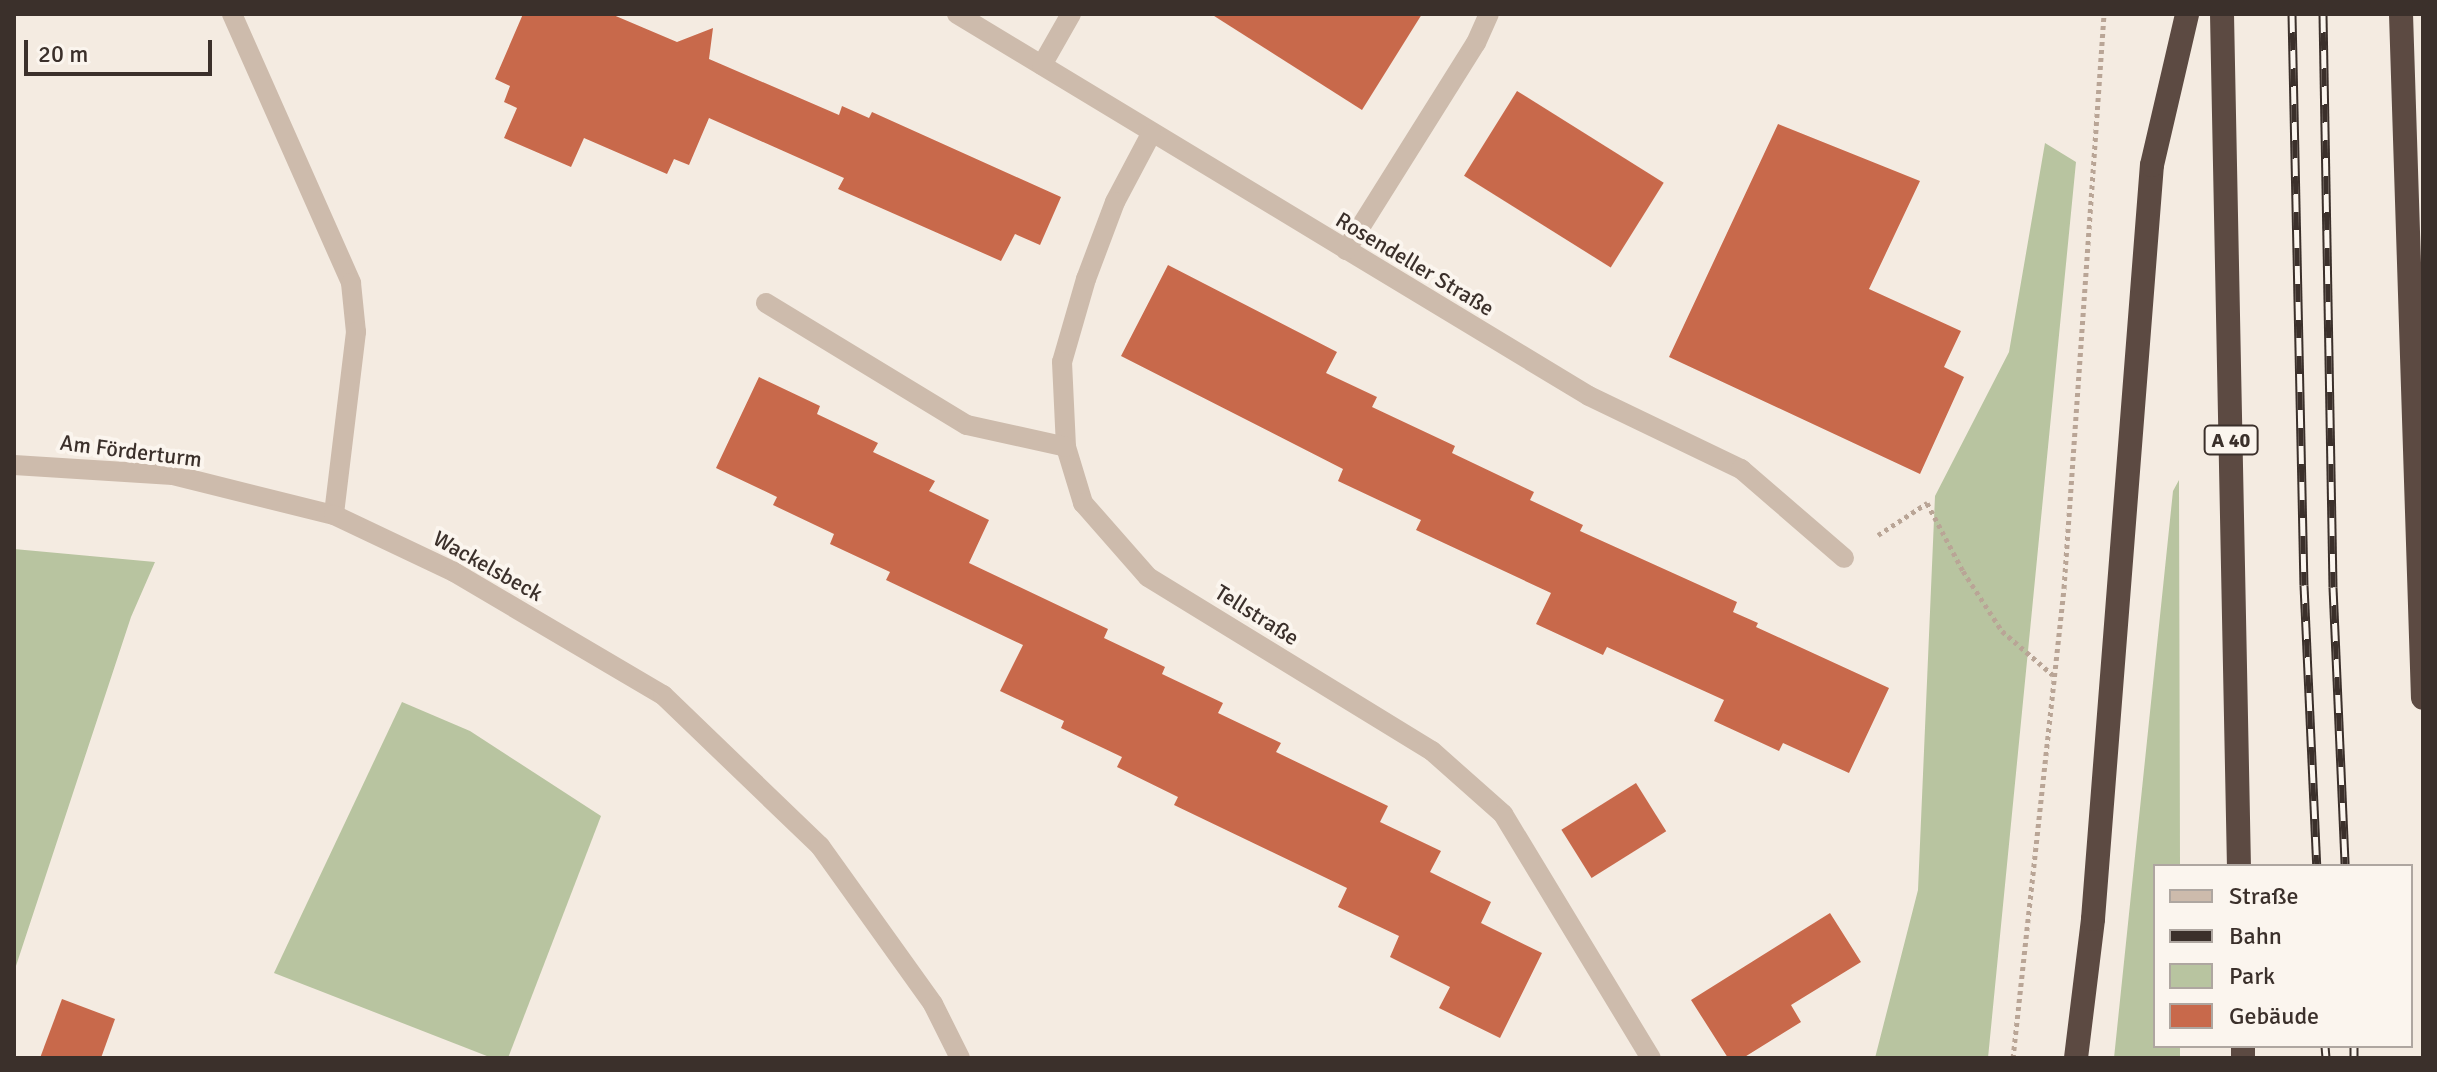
<!DOCTYPE html>
<meta charset="utf-8">
<style>
body{margin:0}
#map{position:relative;width:2437px;height:1072px;overflow:hidden;background:#f4ebe1;font-family:Signika,sans-serif}
div>[style]{position:absolute}
.green>*{inset:0;background:#b8c4a0}
.building>*{inset:0;background:#c8694b;transform-origin:0 0}
.path>*{height:5px;margin-top:-2.5px;transform-origin:0;background:repeating-linear-gradient(90deg,#b9a596 0 4px,transparent 0 8px)}
.minor>*{height:20px;margin:-10px;padding:0 10px;transform-origin:10px;border-radius:10px;background:#cdbbac}
.highway>*{height:24px;margin:-12px;padding:0 12px;transform-origin:12px;border-radius:12px;background:#5c4a42}
.rail>*{height:9px;margin-top:-4.5px;transform-origin:0;background:repeating-linear-gradient(90deg,#fbf5ee 0 18px,#3b302b 0 36px);box-sizing:border-box;border-block:2px solid #3b302b}
span{translate:-50% -50%;white-space:nowrap;text-align:center;line-height:1.15;-webkit-text-stroke:8px #fbf5ee;paint-order:stroke}
.shield-label span{padding:2px 6px;background:#fbf5ee;border:2px solid;border-radius:6px;-webkit-text-stroke-width:0}
.shield-label{font-size:20px;color:#3b302b;font-weight:700}
.street-label{font-size:22px;color:#3b302b}
.frame{position:absolute;inset:0;border:16px solid #3b302b;pointer-events:none}
.legend{position:absolute;left:2153px;top:864px;width:260px;height:184px;box-sizing:border-box;background:#fbf5ee;border:2px solid #aea6a0;margin:0;padding:10px 14px;list-style:none;font-size:24px;color:#3b302b}
.legend li{display:flex;align-items:center;gap:16px;height:40px}
.legend b{width:40px;border:2px solid #aea6a0}
.scale{position:absolute;left:24px;top:40px;width:188px;height:36px;box-sizing:border-box;border:4px solid #3b302b;border-top:0;padding-left:10px;font-size:24px;line-height:28px;white-space:nowrap;color:#3b302b;-webkit-text-stroke:6px #fbf5ee;paint-order:stroke}
</style>
<div id="map">
<div class="green">
<div style="clip-path:polygon(2045px 143px,2076px 162px,1988px 1058px,1875px 1058px,1918px 890px,1935px 496px,2009px 352px)"></div>
<div style="clip-path:polygon(2179px 480px,2180px 866px,2155px 866px,2155px 1046px,2180px 1046px,2180px 1058px,2114px 1058px,2173px 491px)"></div>
<div style="clip-path:polygon(14px 549px,155px 562px,131px 617px,14px 972px)"></div>
<div style="clip-path:polygon(402px 702px,470px 731px,601px 816px,508px 1058px,492px 1058px,274px 973px)"></div>
</div>
<div class="building">
<div style="clip-path:polygon(523px 14px,611px 14px,677px 42px,713px 28px,709px 59px,716px 62px,839px 115px,842px 106px,869px 118px,872px 112px,1061px 197px,1040px 245px,1015px 234px,1001px 261px,838px 189px,844px 178px,709px 118px,689px 165px,674px 159px,667px 174px,584px 138px,571px 167px,504px 138px,517px 108px,504px 102px,510px 86px,495px 79px)"></div>
<div style="clip-path:polygon(1211px 14px,1422px 14px,1362px 110px)"></div>
<div style="left:1517px;top:91px;width:173px;height:100px;rotate:32deg"></div>
<div style="clip-path:polygon(1778px 124px,1920px 181px,1869px 289px,1961px 331px,1944px 367px,1964px 377px,1920px 474px,1669px 357px)"></div>
<div style="clip-path:polygon(1168px 265px,1337px 352px,1326px 373px,1377px 397px,1372px 407px,1455px 446px,1452px 453px,1534px 492px,1530px 500px,1583px 525px,1580px 531px,1737px 602px,1733px 612px,1758px 623px,1756px 627px,1889px 688px,1849px 773px,1783px 743px,1779px 751px,1714px 721px,1724px 700px,1607px 647px,1603px 655px,1536px 624px,1551px 593px,1416px 530px,1421px 520px,1338px 481px,1343px 469px,1121px 356px)"></div>
<div style="clip-path:polygon(759px 377px,820px 406px,817px 414px,878px 443px,873px 452px,935px 481px,929px 491px,989px 520px,969px 563px,1108px 629px,1104px 638px,1165px 667px,1162px 674px,1223px 703px,1218px 713px,1281px 743px,1276px 752px,1388px 806px,1380px 822px,1441px 851px,1430px 872px,1491px 902px,1481px 923px,1542px 953px,1500px 1038px,1439px 1008px,1450px 987px,1390px 957px,1399px 936px,1338px 907px,1347px 888px,1174px 805px,1178px 797px,1117px 767px,1122px 757px,1061px 728px,1064px 721px,1000px 691px,1023px 645px,886px 580px,890px 572px,830px 544px,834px 534px,773px 505px,777px 497px,716px 468px)"></div>
<div style="left:1636px;top:783px;width:57px;height:88px;rotate:58deg"></div>
<div style="clip-path:polygon(1830px 913px,1861px 962px,1791px 1005px,1801px 1022px,1743px 1058px,1728px 1058px,1691px 1000px)"></div>
<div style="clip-path:polygon(62px 999px,115px 1019px,101px 1058px,40px 1058px)"></div>
</div>
<div class="path">
<div style="left:1878px;top:535px;width:59px;rotate:-33.1deg"></div>
<div style="left:1927px;top:503px;width:77px;rotate:62.1deg"></div>
<div style="left:1963px;top:571px;width:72px;rotate:57deg"></div>
<div style="left:2002px;top:631px;width:67px;rotate:40.8deg"></div>
<div style="left:2013px;top:1058px;width:473px;rotate:-83.8deg"></div>
<div style="left:2064px;top:588px;width:575px;rotate:-86.01deg"></div>
</div>
<div class="minor">
<div style="left:232px;top:14px;width:294px;rotate:66.1deg"></div>
<div style="left:351px;top:283px;width:49px;rotate:84.2deg"></div>
<div style="left:356px;top:332px;width:184px;rotate:96.9deg"></div>
<div style="left:957px;top:14px;width:738px;rotate:31.15deg"></div>
<div style="left:1589px;top:396px;width:169px;rotate:25.7deg"></div>
<div style="left:1741px;top:469px;width:136px;rotate:40.8deg"></div>
<div style="left:1042px;top:65px;width:59px;rotate:-60.4deg"></div>
<div style="left:1151px;top:134px;width:77px;rotate:117.9deg"></div>
<div style="left:1115px;top:202px;width:82px;rotate:110.6deg"></div>
<div style="left:1086px;top:279px;width:86px;rotate:106.1deg"></div>
<div style="left:1062px;top:362px;width:85px;rotate:87.3deg"></div>
<div style="left:1066px;top:447px;width:59px;rotate:73.1deg"></div>
<div style="left:1083px;top:503px;width:98px;rotate:48.7deg"></div>
<div style="left:1148px;top:577px;width:333px;rotate:31.5deg"></div>
<div style="left:1432px;top:751px;width:95px;rotate:41.6deg"></div>
<div style="left:1503px;top:814px;width:285px;rotate:58.8deg"></div>
<div style="left:1346px;top:250px;width:244px;rotate:-57.9deg"></div>
<div style="left:1476px;top:43px;width:32px;rotate:-66deg"></div>
<div style="left:766px;top:303px;width:235px;rotate:31.3deg"></div>
<div style="left:967px;top:425px;width:101px;rotate:12.5deg"></div>
<div style="left:14px;top:465px;width:159px;rotate:3.6deg"></div>
<div style="left:173px;top:475px;width:166px;rotate:14deg"></div>
<div style="left:334px;top:515px;width:133px;rotate:25.4deg"></div>
<div style="left:454px;top:572px;width:243px;rotate:30.5deg"></div>
<div style="left:663px;top:695px;width:218px;rotate:43.9deg"></div>
<div style="left:820px;top:846px;width:194px;rotate:54.4deg"></div>
<div style="left:933px;top:1004px;width:60px;rotate:63.4deg"></div>
</div>
<div class="highway">
<div style="left:2222px;top:14px;width:852px;rotate:88.86deg"></div>
<div style="left:2401px;top:14px;width:684px;rotate:88.16deg"></div>
<div style="left:2243px;top:1046px;width:12px;rotate:90deg"></div>
<div style="left:2076px;top:1058px;width:140px;rotate:-83deg"></div>
<div style="left:2093px;top:919px;width:756px;rotate:-85.53deg"></div>
<div style="left:2152px;top:165px;width:155px;rotate:-76.9deg"></div>
</div>
<div class="rail">
<div style="left:2292px;top:14px;width:571px;rotate:88.8deg"></div>
<div style="left:2304px;top:585px;width:281px;rotate:87.4deg"></div>
<div style="left:2323px;top:14px;width:573px;rotate:89deg"></div>
<div style="left:2333px;top:587px;width:279px;rotate:87.5deg"></div>
<div style="left:2325px;top:1046px;width:12px;rotate:85deg"></div>
<div style="left:2354px;top:1046px;width:12px;rotate:90deg"></div>
</div>
<div class="shield-label">
<span style="left:2231px;top:440px">A 40</span>
</div>
<div class="street-label">
<span style="left:1415px;top:264px;rotate:31deg">Rosendeller Straße</span>
<span style="left:131px;top:451px;rotate:7deg">Am Förderturm</span>
<span style="left:488px;top:566px;rotate:29deg">Wackelsbeck</span>
<span style="left:1257px;top:615px;rotate:32deg">Tellstraße</span>
</div>
<div class="frame"></div>
<ul class="legend">
<li><b style="height:10px;background:#cdbbac"></b>Straße</li>
<li><b style="height:10px;background:#3b302b"></b>Bahn</li>
<li><b style="height:22px;background:#b8c4a0"></b>Park</li>
<li><b style="height:22px;background:#c8694b"></b>Gebäude</li>
</ul>
<div class="scale">20 m</div>
</div>
